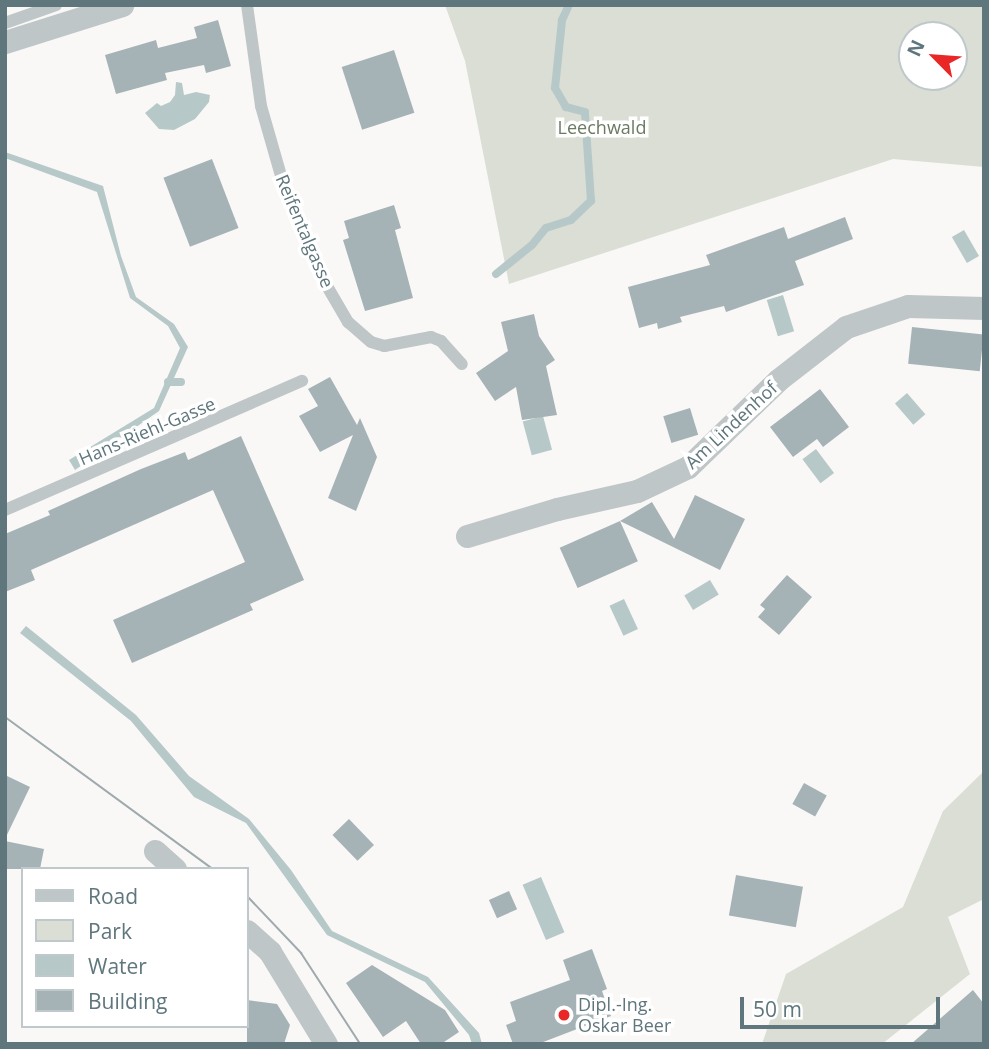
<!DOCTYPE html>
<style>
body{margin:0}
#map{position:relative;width:989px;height:1049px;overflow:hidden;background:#f9f8f6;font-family:"Open Sans",sans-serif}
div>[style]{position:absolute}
.green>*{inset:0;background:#daded5}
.water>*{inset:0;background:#b7c8c9;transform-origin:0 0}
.stream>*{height:8px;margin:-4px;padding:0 4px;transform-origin:4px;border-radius:4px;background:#b7c8c9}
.building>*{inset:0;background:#a6b3b6;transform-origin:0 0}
.service>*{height:12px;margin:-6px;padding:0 6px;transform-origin:6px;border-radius:6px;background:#bfc6c8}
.minor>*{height:23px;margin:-11.5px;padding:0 11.5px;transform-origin:11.5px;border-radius:11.5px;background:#bfc6c8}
.tram>*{height:2px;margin:-1px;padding:0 1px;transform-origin:1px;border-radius:1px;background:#9eaaad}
.dots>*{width:19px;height:19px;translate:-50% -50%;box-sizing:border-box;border:4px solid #fff;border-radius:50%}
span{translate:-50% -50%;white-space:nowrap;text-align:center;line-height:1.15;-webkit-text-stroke:7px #fff;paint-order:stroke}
.park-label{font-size:18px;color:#6b7a62}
.street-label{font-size:18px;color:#5e767c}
.poi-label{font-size:18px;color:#5e767c}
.left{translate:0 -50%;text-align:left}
.frame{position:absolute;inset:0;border:7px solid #5e767c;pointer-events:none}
.legend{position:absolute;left:21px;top:867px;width:228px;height:161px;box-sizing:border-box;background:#fff;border:2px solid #bfc8cb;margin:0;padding:9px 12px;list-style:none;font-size:21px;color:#5e767c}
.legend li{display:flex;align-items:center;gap:14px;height:35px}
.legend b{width:35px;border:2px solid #bfc8cb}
.north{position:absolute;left:898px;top:21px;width:70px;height:70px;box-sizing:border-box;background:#fff;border:2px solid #bfc8cb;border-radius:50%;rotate:295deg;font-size:19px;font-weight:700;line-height:28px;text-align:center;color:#5e767c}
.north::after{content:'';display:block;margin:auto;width:24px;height:32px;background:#e82726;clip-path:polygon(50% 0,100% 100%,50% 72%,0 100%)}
.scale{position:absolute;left:740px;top:997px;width:200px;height:32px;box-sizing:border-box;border:4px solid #5e767c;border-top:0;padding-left:9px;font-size:21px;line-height:24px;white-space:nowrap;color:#5e767c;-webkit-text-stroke:5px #fff;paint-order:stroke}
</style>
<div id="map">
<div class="green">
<div style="clip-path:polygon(evenodd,445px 5px,984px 5px,984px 167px,893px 159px,509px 284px,465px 61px,445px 5px,912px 35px,954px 35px,954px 77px,912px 77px,912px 35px)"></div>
<div style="clip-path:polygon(984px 771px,984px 899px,948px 917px,970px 974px,882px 1044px,762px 1044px,786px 974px,903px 907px,943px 811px)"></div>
</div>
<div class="water">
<div style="clip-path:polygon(176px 82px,182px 83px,184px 95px,196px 92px,210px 95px,209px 102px,195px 119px,174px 130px,159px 129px,145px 113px,157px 103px,161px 106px,170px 102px,175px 95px)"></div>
<div style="clip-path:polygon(5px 152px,103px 186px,121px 256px,136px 297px,174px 324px,188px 347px,159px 411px,75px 470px,69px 460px,154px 408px,180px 348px,168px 326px,130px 298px,97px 192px,5px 158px)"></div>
<div style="left:964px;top:230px;width:30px;height:14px;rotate:60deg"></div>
<div style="left:783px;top:295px;width:38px;height:17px;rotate:73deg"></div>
<div style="left:907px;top:393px;width:28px;height:16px;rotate:49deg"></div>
<div style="left:543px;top:416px;width:35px;height:21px;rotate:75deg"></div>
<div style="left:816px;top:449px;width:30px;height:17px;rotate:53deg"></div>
<div style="left:710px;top:580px;width:17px;height:30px;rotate:59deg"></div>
<div style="left:624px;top:599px;width:33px;height:16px;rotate:65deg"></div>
<div style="clip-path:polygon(26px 626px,136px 715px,189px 776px,249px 819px,291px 870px,332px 931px,428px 977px,479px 1033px,482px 1044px,472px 1044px,469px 1035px,425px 982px,327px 935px,246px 823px,194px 797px,131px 721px,20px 633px)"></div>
<div style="left:541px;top:877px;width:60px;height:20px;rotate:67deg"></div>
</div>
<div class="stream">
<div style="left:496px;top:274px;width:46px;rotate:-38.9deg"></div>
<div style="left:532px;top:245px;width:22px;rotate:-51deg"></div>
<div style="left:546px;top:228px;width:26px;rotate:-18deg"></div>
<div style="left:571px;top:220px;width:28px;rotate:-44deg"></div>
<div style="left:591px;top:201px;width:89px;rotate:-93.9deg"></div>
<div style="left:585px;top:112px;width:20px;rotate:-165deg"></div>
<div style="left:566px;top:107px;width:22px;rotate:-120deg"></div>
<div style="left:555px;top:88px;width:68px;rotate:-84.1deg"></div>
<div style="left:562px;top:20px;width:17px;rotate:-65deg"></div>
<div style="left:168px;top:382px;width:13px"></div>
</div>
<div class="building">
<div style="clip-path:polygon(218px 20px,231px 66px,206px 73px,204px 65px,165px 73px,167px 80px,116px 94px,105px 55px,156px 40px,158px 48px,197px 38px,194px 27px)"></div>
<div style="left:394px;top:50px;width:66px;height:55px;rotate:72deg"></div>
<div style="left:212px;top:159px;width:74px;height:52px;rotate:69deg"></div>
<div style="clip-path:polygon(394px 205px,401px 228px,395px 230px,413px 298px,365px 311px,343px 240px,349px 238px,344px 221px)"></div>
<div style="clip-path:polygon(845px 217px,853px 239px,795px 261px,804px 285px,726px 312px,724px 306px,680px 317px,682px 322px,658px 329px,657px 323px,639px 328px,628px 287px,710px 265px,706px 255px,784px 227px,788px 239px)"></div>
<div style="clip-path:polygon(534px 314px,539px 336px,555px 360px,546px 366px,557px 415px,522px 420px,516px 387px,495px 401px,476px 373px,508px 351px,501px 322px)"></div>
<div style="left:912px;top:327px;width:72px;height:37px;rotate:6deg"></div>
<div style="clip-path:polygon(330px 377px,357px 425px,360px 418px,377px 457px,356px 511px,328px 498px,353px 435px,320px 452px,299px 416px,318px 406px,308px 389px)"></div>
<div style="clip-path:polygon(820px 389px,849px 427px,823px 447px,817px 439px,793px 457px,770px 427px)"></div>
<div style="left:690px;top:408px;width:28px;height:28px;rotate:73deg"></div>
<div style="clip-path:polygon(241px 436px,304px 580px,250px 604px,253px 610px,132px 663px,113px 620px,245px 562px,213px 490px,31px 570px,35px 580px,5px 592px,5px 534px,50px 515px,48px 511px,141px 469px,185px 452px,188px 460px)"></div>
<div style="clip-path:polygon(695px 495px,745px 519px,720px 570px,620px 521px,652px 502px,674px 539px)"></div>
<div style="left:620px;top:521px;width:44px;height:66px;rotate:66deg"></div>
<div style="clip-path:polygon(787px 575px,812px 597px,779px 635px,758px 617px,765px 609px,760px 605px)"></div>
<div style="clip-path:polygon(5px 775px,30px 787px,5px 839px)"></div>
<div style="left:804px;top:783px;width:26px;height:24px;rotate:29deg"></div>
<div style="left:349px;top:819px;width:36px;height:23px;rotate:46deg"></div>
<div style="clip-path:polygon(5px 841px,44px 849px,40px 869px,5px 869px)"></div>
<div style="left:736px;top:875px;width:68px;height:41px;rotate:10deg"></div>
<div style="left:509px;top:891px;width:20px;height:22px;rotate:66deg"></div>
<div style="clip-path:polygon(592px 949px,607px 989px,602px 991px,611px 1016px,538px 1044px,513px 1044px,506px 1025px,516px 1021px,510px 1002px,570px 980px,563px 960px)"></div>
<div style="clip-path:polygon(372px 965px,445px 1010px,459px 1032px,441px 1044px,421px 1044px,406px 1021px,383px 1037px,346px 983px)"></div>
<div style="clip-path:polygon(973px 990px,984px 1004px,984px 1044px,911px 1044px)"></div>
<div style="clip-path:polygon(247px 1000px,277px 1004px,290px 1025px,284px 1044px,247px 1044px)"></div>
</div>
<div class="service">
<div style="left:247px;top:5px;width:102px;rotate:82.1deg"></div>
<div style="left:261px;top:106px;width:91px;rotate:74deg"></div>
<div style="left:286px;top:193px;width:96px;rotate:66.6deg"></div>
<div style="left:324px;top:281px;width:48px;rotate:59.7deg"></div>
<div style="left:348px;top:322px;width:30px;rotate:41deg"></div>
<div style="left:371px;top:342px;width:14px;rotate:17deg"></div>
<div style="left:384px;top:346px;width:48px;rotate:-10.8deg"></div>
<div style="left:431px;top:337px;width:11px;rotate:22deg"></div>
<div style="left:441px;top:341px;width:31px;rotate:48deg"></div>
<div style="left:5px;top:23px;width:54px;rotate:-19.4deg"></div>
<div style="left:5px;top:510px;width:324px;rotate:-23.5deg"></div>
</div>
<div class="minor">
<div style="left:5px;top:42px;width:123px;rotate:-17.5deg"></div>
<div style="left:467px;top:536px;width:94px;rotate:-16.7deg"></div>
<div style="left:557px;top:509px;width:82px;rotate:-12.7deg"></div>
<div style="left:637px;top:491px;width:56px;rotate:-25.2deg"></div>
<div style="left:688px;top:467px;width:125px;rotate:-44deg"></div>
<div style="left:778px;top:380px;width:86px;rotate:-37.9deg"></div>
<div style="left:846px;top:327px;width:65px;rotate:-18.7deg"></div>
<div style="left:908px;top:306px;width:76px;rotate:1.5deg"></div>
<div style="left:155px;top:851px;width:27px;rotate:42deg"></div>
<div style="left:247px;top:931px;width:31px;rotate:42deg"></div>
<div style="left:270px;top:952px;width:108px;rotate:58.7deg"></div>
</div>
<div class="tram">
<div style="left:5px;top:717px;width:258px;rotate:36.2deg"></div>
<div style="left:247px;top:896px;width:79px;rotate:46.5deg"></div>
<div style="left:301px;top:953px;width:108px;rotate:57deg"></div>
</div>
<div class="dots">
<div style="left:564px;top:1015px;background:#e82726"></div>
</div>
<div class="park-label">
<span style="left:602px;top:127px">Leechwald</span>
</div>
<div class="street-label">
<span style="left:305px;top:231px;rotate:67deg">Reifentalgasse</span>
<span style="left:731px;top:425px;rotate:-43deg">Am Lindenhof</span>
<span style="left:147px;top:431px;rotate:-23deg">Hans-Riehl-Gasse</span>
</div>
<div class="poi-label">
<span class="left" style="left:578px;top:1015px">Dipl.-Ing.<br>Oskar Beer</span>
</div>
<div class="frame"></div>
<ul class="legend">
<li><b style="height:9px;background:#bfc6c8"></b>Road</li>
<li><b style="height:19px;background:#daded5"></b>Park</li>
<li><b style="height:19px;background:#b7c8c9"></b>Water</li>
<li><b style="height:19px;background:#a6b3b6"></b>Building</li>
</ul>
<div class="north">N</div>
<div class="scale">50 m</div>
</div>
